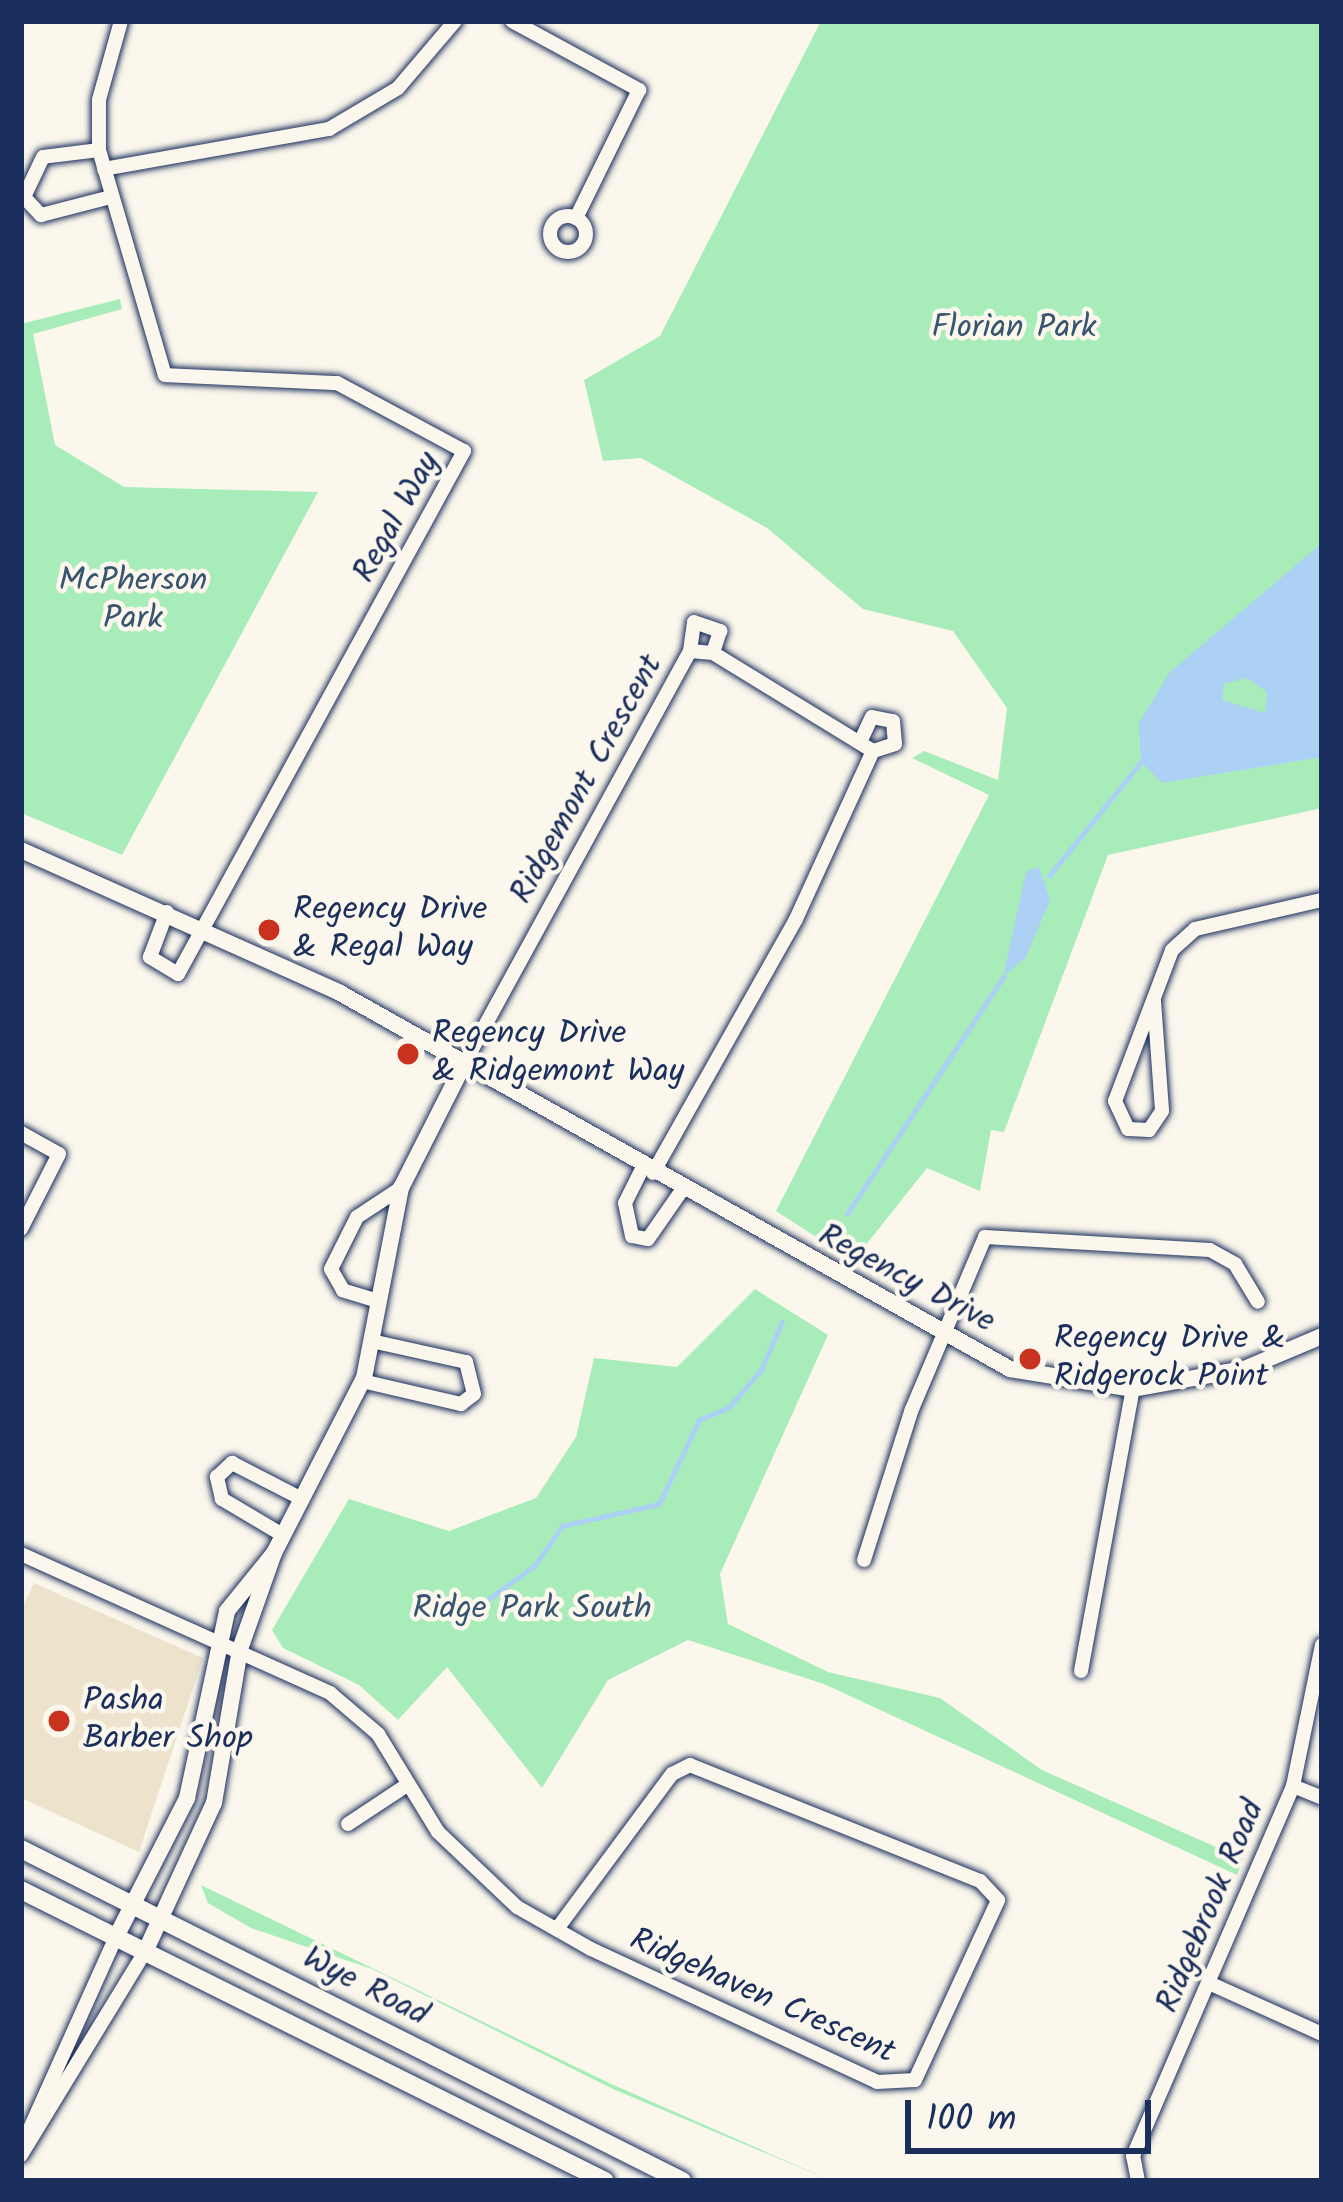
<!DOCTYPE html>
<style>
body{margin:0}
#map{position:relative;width:1343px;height:2202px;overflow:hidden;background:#fbf7ec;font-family:Kalam,sans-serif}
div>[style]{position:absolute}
.built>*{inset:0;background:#ede3cd}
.green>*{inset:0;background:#a8edb9}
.water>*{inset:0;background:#add0f5}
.stream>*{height:4.5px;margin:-2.25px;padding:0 2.25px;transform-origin:2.25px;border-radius:2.25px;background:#add0f5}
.roads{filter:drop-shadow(0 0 3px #1b2f5e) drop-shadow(0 0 3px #1b2f5e)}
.minor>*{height:14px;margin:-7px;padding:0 7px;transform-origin:7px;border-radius:7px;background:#fbf7ec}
.minor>.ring{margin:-7px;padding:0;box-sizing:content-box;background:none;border:14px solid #fbf7ec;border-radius:50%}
.tertiary>*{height:16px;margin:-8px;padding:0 8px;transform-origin:8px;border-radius:8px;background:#fbf7ec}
.secondary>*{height:18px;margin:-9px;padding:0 9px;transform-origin:9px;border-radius:9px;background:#fbf7ec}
.dots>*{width:33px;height:33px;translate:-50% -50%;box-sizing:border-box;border:6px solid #fbf7ec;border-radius:50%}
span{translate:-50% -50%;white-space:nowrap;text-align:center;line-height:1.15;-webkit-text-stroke:9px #fbf7ec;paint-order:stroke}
.park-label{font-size:33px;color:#375570}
.street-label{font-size:33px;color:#1b2f5e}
.poi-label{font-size:33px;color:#1b2f5e}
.left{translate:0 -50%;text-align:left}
.frame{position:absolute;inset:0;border:24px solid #1b2f5e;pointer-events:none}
.scale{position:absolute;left:905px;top:2100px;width:246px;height:54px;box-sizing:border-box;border:6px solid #1b2f5e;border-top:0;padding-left:15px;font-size:36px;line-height:42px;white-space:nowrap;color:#1b2f5e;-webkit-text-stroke:9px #fbf7ec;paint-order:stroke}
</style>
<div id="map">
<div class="built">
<div style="clip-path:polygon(34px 1583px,203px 1658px,139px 1852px,21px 1798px,21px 1611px)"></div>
</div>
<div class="green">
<div style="clip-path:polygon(821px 21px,1322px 21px,1322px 808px,1108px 855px,1004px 1132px,991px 1130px,980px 1191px,927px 1168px,853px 1261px,776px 1211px,989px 795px,912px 758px,924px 751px,998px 780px,1007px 708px,953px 631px,863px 609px,767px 528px,641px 458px,603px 461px,584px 380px,660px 336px)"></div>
<div style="clip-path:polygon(120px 299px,122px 309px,33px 334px,55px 445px,124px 487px,318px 492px,122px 855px,21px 813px,21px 324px)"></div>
<div style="clip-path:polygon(755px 1289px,828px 1335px,720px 1574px,728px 1624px,828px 1672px,940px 1698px,1042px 1770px,1243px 1859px,1237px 1875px,824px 1684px,688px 1640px,608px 1680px,542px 1788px,447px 1667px,398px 1720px,359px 1685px,283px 1648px,272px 1630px,349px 1499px,449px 1531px,536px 1498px,576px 1437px,594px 1358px,677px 1367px)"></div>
<div style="clip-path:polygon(201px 1885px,609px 2083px,832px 2181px,613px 2089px,372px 1969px,251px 1928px,208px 1903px)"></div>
</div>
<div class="water">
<div style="clip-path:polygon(evenodd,1322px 543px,1322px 757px,1162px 783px,1141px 762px,1139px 723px,1170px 672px,1322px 543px,1247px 678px,1267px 692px,1265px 713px,1222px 700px,1224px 684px,1247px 678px)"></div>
<div style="clip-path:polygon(1039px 867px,1050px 900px,1026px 957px,1003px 977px,1026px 872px)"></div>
</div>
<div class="stream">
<div style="left:1049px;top:876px;width:146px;rotate:-51.1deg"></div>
<div style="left:847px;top:1214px;width:284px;rotate:-56.6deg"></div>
<div style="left:472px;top:1611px;width:78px;rotate:-36.1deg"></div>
<div style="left:535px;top:1565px;width:47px;rotate:-55.3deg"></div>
<div style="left:562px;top:1526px;width:99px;rotate:-12.8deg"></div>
<div style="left:659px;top:1504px;width:93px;rotate:-64.5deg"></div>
<div style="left:699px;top:1420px;width:33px;rotate:-23deg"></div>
<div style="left:729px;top:1407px;width:49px;rotate:-49.1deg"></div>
<div style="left:761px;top:1370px;width:52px;rotate:-66.4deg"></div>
</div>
<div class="roads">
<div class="minor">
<div style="left:121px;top:21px;width:82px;rotate:105.6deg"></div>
<div style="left:99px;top:100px;width:50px;rotate:90deg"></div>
<div style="left:99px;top:150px;width:234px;rotate:73.7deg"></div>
<div style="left:165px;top:375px;width:172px;rotate:2.7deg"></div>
<div style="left:337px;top:383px;width:144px;rotate:28.2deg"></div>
<div style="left:464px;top:451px;width:596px;rotate:118.67deg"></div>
<div style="left:178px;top:974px;width:33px;rotate:-149deg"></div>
<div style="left:150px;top:957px;width:48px;rotate:-69.3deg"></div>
<div style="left:512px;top:21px;width:145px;rotate:28.5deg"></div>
<div style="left:639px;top:90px;width:143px;rotate:116.2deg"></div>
<div style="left:99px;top:150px;width:56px;rotate:172.9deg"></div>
<div style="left:43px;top:157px;width:44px;rotate:115.4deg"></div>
<div style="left:24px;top:197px;width:25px;rotate:47deg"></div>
<div style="left:41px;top:215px;width:68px;rotate:-14.4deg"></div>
<div style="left:104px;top:169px;width:229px;rotate:-10.1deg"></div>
<div style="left:329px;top:129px;width:80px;rotate:-30.7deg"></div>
<div style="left:398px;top:88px;width:88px;rotate:-49.6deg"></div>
<div class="ring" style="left:550px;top:216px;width:22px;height:22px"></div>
<div style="left:690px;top:651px;width:23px;rotate:5deg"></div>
<div style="left:713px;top:653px;width:188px;rotate:31.5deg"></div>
<div style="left:862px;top:738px;width:23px;rotate:-65deg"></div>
<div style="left:872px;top:717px;width:21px;rotate:11deg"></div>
<div style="left:893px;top:721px;width:23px;rotate:85deg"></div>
<div style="left:895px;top:744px;width:23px;rotate:162deg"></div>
<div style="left:1154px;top:1001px;width:110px;rotate:85.8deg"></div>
<div style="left:1162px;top:1111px;width:23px;rotate:124deg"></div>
<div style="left:1149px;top:1130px;width:21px;rotate:-177deg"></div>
<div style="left:1128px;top:1129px;width:31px;rotate:-115deg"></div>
<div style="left:1115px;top:1101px;width:161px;rotate:-69.3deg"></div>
<div style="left:1172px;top:950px;width:31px;rotate:-42deg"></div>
<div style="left:1195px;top:929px;width:130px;rotate:-12.9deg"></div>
<div style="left:465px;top:1062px;width:469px;rotate:-61.3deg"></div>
<div style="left:690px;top:651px;width:29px;rotate:-82deg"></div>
<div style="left:694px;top:622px;width:28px;rotate:19deg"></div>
<div style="left:720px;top:631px;width:23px;rotate:108deg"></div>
<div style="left:21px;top:1133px;width:43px;rotate:28.9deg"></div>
<div style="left:59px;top:1154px;width:84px;rotate:116.9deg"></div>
<div style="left:643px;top:1167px;width:40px;rotate:116.6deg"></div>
<div style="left:625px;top:1203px;width:34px;rotate:78deg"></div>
<div style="left:632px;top:1236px;width:16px;rotate:11deg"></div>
<div style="left:648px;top:1239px;width:60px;rotate:-55.2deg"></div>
<div style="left:653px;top:1173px;width:291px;rotate:-60.6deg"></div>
<div style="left:796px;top:919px;width:185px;rotate:-65.4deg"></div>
<div style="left:378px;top:1301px;width:37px;rotate:-163deg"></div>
<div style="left:343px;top:1290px;width:24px;rotate:-120deg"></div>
<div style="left:331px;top:1269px;width:58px;rotate:-63.4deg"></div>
<div style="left:357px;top:1217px;width:53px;rotate:-33.4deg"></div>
<div style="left:362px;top:1381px;width:102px;rotate:13.1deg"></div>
<div style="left:461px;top:1404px;width:16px;rotate:-38deg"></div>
<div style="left:474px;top:1394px;width:33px;rotate:-104deg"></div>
<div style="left:466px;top:1362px;width:97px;rotate:-167.5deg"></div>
<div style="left:281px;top:1534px;width:69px;rotate:-149.3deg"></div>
<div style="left:222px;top:1499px;width:23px;rotate:-103deg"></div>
<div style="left:217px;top:1477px;width:21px;rotate:-43deg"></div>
<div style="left:232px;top:1463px;width:79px;rotate:27.2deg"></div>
<div style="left:21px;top:1554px;width:339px;rotate:24.2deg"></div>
<div style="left:330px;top:1693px;width:63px;rotate:40.5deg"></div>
<div style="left:378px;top:1734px;width:115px;rotate:58.5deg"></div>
<div style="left:438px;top:1832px;width:109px;rotate:43.5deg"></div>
<div style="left:517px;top:1907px;width:85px;rotate:29.6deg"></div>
<div style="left:591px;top:1949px;width:315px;rotate:24.9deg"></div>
<div style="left:877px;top:2082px;width:38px;rotate:-3deg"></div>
<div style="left:915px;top:2080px;width:198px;rotate:-65.2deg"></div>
<div style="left:998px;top:1900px;width:26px;rotate:-133deg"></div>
<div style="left:980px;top:1881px;width:312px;rotate:-158.2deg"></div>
<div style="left:690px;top:1765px;width:20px;rotate:153deg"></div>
<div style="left:672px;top:1774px;width:193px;rotate:126.6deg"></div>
<div style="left:864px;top:1560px;width:158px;rotate:-72.4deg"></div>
<div style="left:912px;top:1409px;width:187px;rotate:-67deg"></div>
<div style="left:985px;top:1237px;width:225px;rotate:3.3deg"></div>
<div style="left:1210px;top:1250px;width:29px;rotate:29deg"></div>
<div style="left:1235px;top:1264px;width:44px;rotate:58.8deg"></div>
<div style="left:1081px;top:1671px;width:287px;rotate:-79.6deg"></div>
<div style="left:1293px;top:1786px;width:31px;rotate:22deg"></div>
<div style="left:348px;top:1824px;width:71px;rotate:-33.5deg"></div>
<div style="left:1209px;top:1983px;width:124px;rotate:24.3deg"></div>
<div style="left:22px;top:2146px;width:229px;rotate:-65.8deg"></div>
<div style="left:21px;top:2155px;width:238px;rotate:-58.6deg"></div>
<div style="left:1138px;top:2181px;width:25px;rotate:-101deg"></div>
<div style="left:1133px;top:2156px;width:403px;rotate:-66.6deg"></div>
<div style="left:1293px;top:1786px;width:144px;rotate:-78.4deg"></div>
</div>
<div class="tertiary">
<div style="left:21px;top:850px;width:350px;rotate:24.1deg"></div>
<div style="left:340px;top:993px;width:768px;rotate:29.3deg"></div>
<div style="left:1010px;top:1369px;width:125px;rotate:9.2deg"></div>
<div style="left:1133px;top:1389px;width:113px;rotate:-10.2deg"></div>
<div style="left:1244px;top:1369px;width:85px;rotate:-22.9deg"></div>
<div style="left:116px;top:1937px;width:156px;rotate:-62.9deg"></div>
<div style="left:187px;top:1798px;width:191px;rotate:-77.9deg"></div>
<div style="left:227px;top:1611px;width:75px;rotate:-51deg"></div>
<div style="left:145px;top:1952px;width:164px;rotate:-65.2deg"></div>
<div style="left:214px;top:1803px;width:156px;rotate:-80.4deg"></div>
<div style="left:240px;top:1649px;width:102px;rotate:-70.5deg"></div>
<div style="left:274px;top:1553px;width:197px;rotate:-62.8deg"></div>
<div style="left:364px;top:1378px;width:194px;rotate:-79deg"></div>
<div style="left:401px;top:1188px;width:141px;rotate:-63.1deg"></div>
</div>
<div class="secondary">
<div style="left:21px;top:1849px;width:740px;rotate:26.67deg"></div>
<div style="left:21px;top:1890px;width:652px;rotate:26.49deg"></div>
</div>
</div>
<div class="dots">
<div style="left:269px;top:930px;background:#c8321e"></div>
<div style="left:408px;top:1054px;background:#c8321e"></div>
<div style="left:1030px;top:1359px;background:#c8321e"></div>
<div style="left:59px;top:1721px;background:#c8321e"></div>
</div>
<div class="park-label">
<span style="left:1014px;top:329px">Florian Park</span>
<span style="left:133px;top:601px">McPherson<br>Park</span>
<span style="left:532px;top:1610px">Ridge Park South</span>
</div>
<div class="street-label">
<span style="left:398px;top:518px;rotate:-61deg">Regal Way</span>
<span style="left:588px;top:780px;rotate:-61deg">Ridgemont Crescent</span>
<span style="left:906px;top:1280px;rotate:28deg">Regency Drive</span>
<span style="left:1212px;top:1907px;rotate:-67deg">Ridgebrook Road</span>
<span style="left:365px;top:1988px;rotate:27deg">Wye Road</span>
<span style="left:762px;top:1997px;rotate:24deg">Ridgehaven Crescent</span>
</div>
<div class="poi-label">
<span class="left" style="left:293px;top:930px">Regency Drive<br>&amp; Regal Way</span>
<span class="left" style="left:432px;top:1054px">Regency Drive<br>&amp; Ridgemont Way</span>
<span class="left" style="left:1054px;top:1359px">Regency Drive &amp;<br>Ridgerock Point</span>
<span class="left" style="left:83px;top:1721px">Pasha<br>Barber Shop</span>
</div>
<div class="frame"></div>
<div class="scale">100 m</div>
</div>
